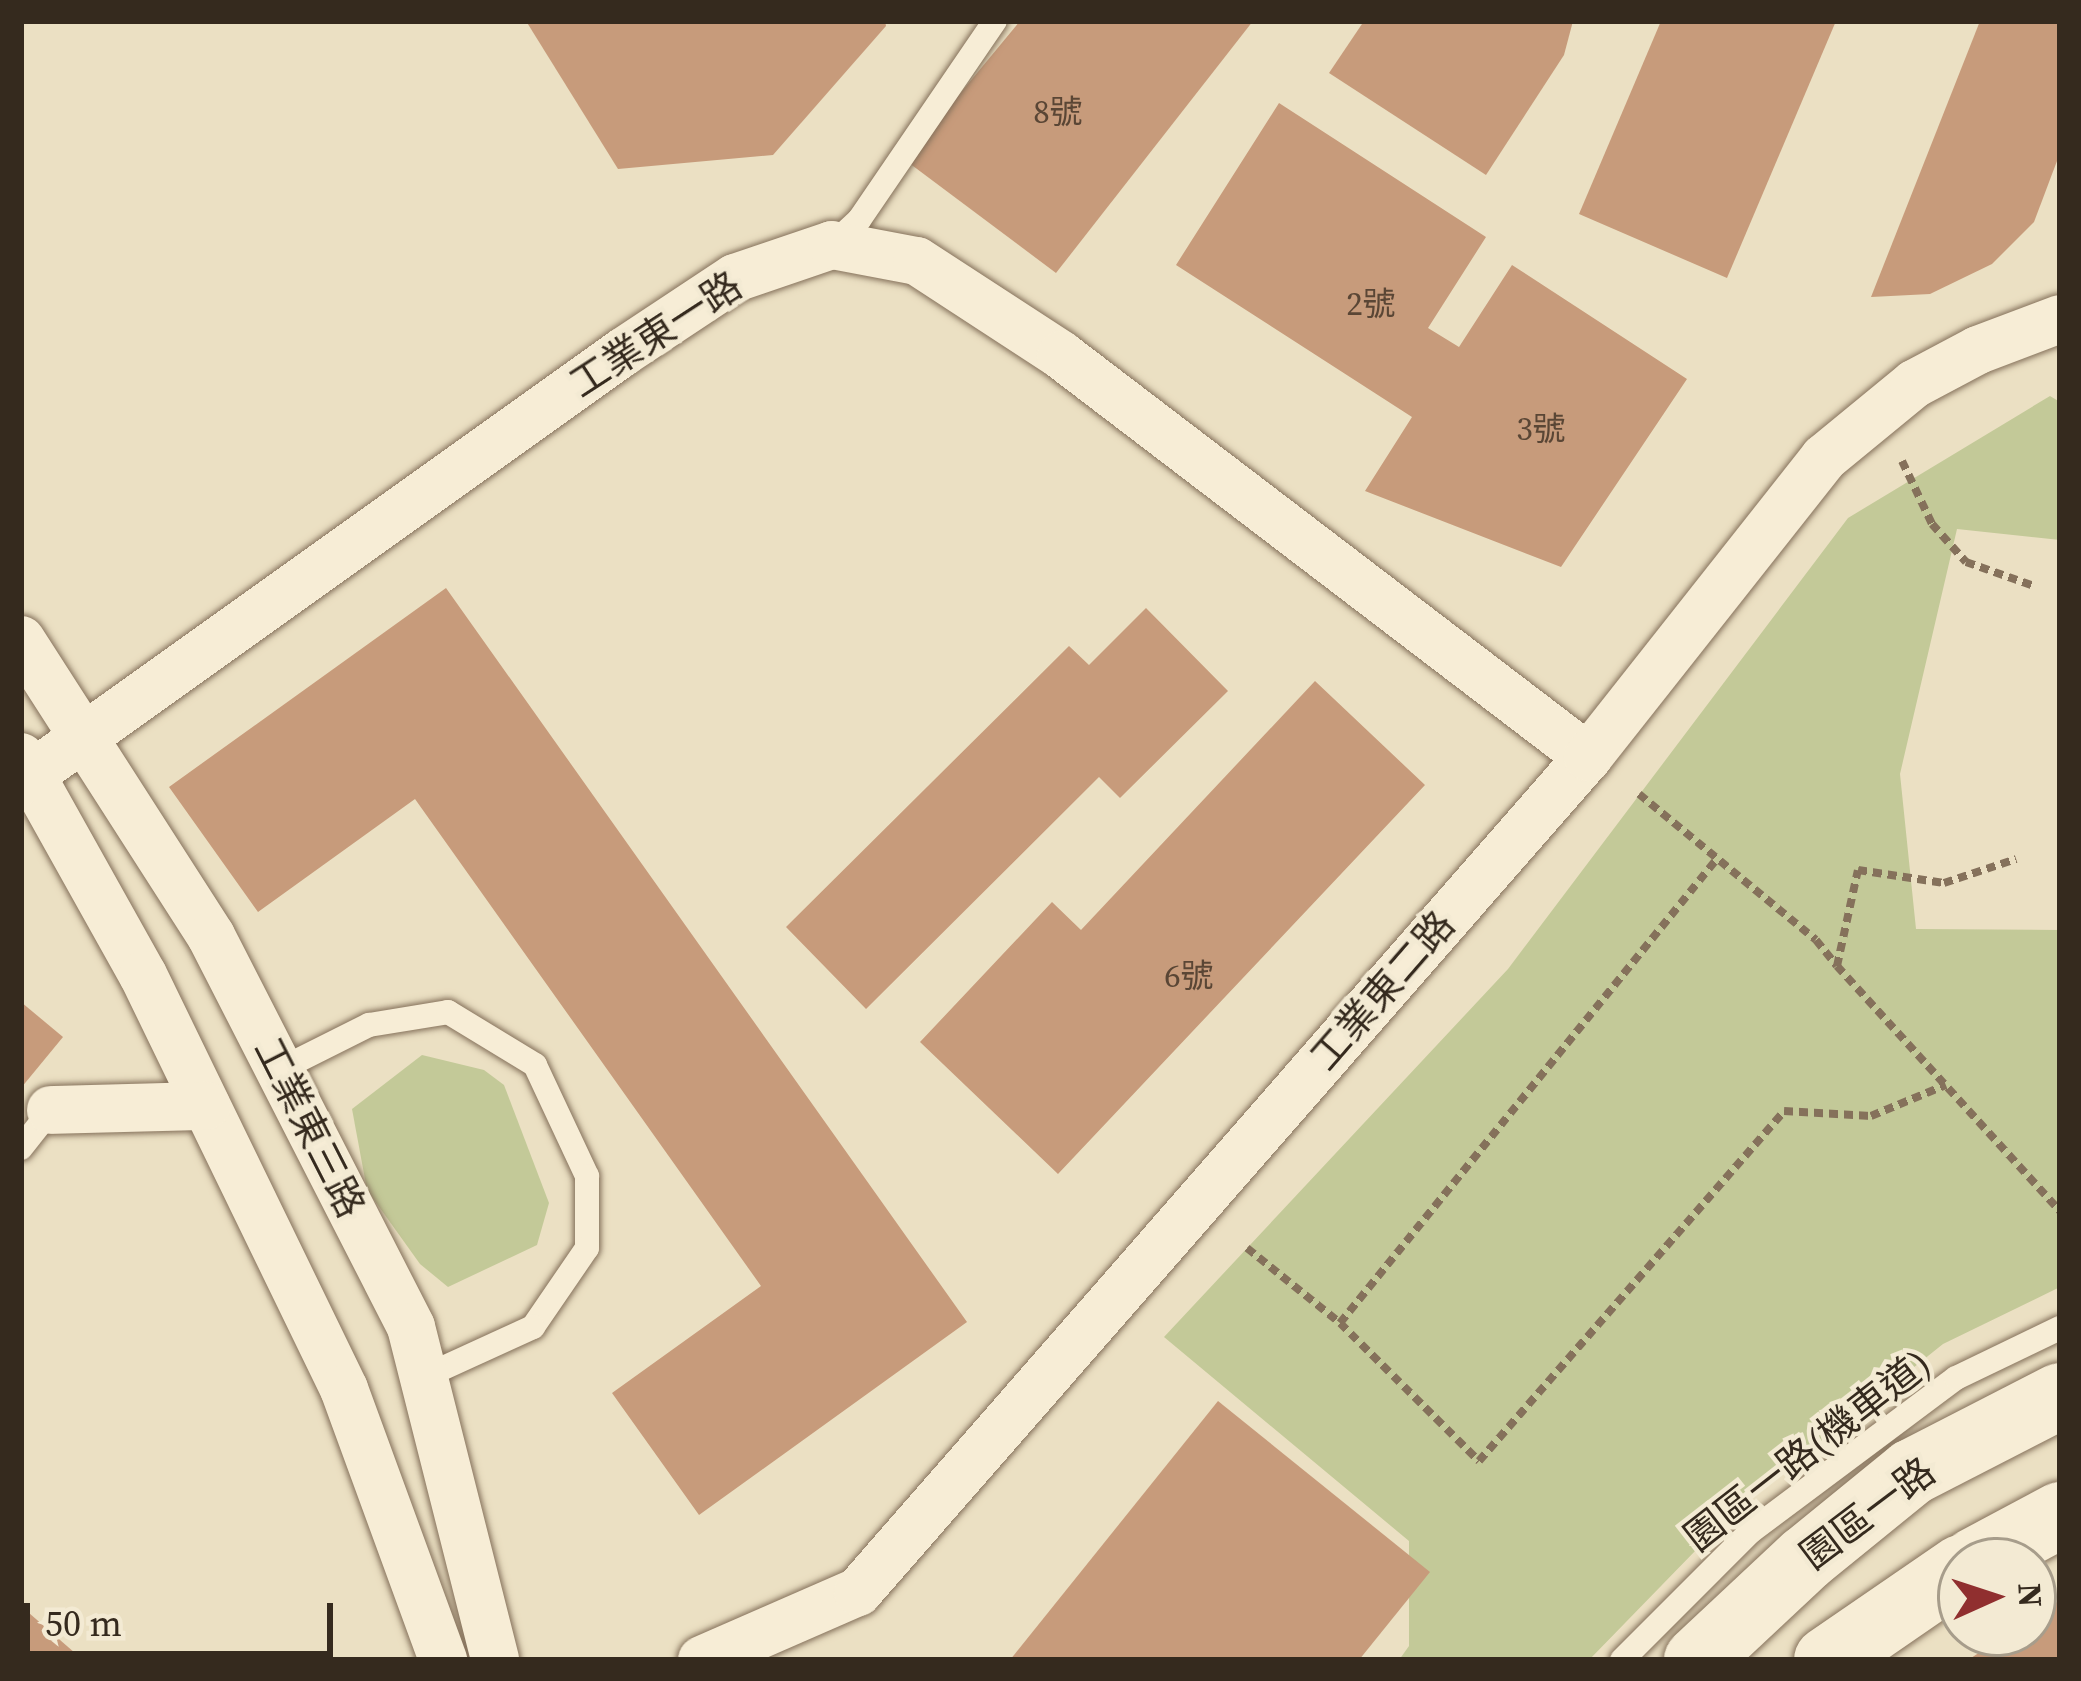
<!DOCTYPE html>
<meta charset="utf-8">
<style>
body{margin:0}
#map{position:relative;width:2081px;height:1681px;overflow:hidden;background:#ebe0c3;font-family:"Source Serif 4","Noto Sans TC",serif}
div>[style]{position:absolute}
.green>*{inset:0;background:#c3c998}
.building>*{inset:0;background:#c79b7b}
.path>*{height:8px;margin-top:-4px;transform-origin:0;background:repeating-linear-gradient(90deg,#85715b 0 9px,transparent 0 15px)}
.roads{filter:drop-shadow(0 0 3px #85715b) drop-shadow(0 0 3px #85715b)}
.lane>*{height:24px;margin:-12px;padding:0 12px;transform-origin:12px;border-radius:12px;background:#f7edd6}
.street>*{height:48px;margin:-24px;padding:0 24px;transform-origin:24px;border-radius:24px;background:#f7edd6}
.secondary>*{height:66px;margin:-33px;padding:0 33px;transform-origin:33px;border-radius:33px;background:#f7edd6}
span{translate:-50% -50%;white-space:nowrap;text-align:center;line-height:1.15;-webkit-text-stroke:9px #f3ead3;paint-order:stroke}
.number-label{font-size:33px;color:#5a4635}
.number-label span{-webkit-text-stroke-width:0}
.street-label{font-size:39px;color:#352a1e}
.frame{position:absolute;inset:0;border:24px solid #352a1e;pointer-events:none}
.north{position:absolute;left:1937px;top:1537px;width:120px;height:120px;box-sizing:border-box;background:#f3ead3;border:3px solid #a79d8b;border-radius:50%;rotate:87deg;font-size:33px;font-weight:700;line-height:48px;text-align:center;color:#352a1e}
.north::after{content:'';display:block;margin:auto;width:42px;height:54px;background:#902f2f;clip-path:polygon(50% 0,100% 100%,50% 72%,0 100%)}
.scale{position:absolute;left:24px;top:1603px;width:309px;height:54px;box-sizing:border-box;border:6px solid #352a1e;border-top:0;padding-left:15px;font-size:36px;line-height:42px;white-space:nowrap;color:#352a1e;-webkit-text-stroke:9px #f3ead3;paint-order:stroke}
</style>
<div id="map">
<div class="green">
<div style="clip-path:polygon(2050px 396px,2060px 402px,2060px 540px,1957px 529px,1900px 774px,1916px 929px,2060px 930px,2060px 1287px,1943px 1344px,1734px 1511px,1589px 1660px,1399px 1660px,1409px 1646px,1409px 1541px,1164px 1337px,1508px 969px,1848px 518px)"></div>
<div style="clip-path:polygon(422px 1055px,484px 1070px,504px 1085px,549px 1203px,537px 1245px,448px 1287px,420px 1264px,367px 1190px,352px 1109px)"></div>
</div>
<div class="building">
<div style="clip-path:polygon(526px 21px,885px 21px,886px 26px,773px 155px,618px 169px)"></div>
<div style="clip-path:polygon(1020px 21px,1253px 21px,1056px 273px,905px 160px)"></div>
<div style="clip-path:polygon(1364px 21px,1573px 21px,1564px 55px,1486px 175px,1329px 73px)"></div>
<div style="clip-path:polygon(1661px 21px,1836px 21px,1727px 278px,1579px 214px)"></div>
<div style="clip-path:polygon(1980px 21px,2060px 21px,2060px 153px,2034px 222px,1992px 264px,1930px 294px,1871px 297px)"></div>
<div style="clip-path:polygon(1279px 103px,1486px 237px,1428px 328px,1459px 347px,1512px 265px,1687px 379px,1561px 567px,1365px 491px,1412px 417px,1176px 265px)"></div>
<div style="clip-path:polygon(446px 588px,967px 1322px,699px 1515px,612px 1393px,761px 1286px,415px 799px,258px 912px,169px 787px)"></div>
<div style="clip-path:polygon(1146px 608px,1228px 691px,1120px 798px,1099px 777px,866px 1009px,786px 927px,1069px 646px,1089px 665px)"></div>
<div style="clip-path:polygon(1315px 681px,1425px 785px,1058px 1174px,920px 1042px,1052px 902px,1081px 930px)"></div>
<div style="clip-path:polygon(21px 1002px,63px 1037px,21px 1088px)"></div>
<div style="clip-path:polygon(1218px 1401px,1430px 1572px,1359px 1660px,1010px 1660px)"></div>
<div style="clip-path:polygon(2060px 1600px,2060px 1660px,1968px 1660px,2009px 1633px,2033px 1633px,2033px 1618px)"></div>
<div style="clip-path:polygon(21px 1606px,83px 1660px,21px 1660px)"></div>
</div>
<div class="path">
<div style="left:1902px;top:461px;width:70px;rotate:64.5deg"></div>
<div style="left:1932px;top:524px;width:51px;rotate:48.2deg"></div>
<div style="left:1966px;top:562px;width:72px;rotate:19.4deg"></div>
<div style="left:1639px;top:794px;width:229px;rotate:39.5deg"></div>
<div style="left:1816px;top:940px;width:33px;rotate:51deg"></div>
<div style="left:1837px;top:966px;width:98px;rotate:-77.7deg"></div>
<div style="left:1858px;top:870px;width:87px;rotate:8.6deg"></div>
<div style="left:1944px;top:883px;width:76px;rotate:-18.4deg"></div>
<div style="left:1837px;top:966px;width:331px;rotate:47.7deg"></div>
<div style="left:1247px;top:1248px;width:119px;rotate:38.9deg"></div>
<div style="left:1340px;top:1323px;width:596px;rotate:-50.92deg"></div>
<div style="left:1340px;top:1323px;width:196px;rotate:44.8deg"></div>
<div style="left:1479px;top:1461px;width:464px;rotate:-48.9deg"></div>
<div style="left:1784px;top:1111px;width:87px;rotate:3.3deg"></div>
<div style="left:1871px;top:1116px;width:81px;rotate:-22.5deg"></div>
</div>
<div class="roads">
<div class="lane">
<div style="left:832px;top:245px;width:37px;rotate:-43deg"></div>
<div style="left:859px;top:220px;width:241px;rotate:-55.7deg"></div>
<div style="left:279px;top:1070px;width:101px;rotate:-26.6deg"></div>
<div style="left:369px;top:1025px;width:80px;rotate:-9.3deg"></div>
<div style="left:448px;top:1012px;width:102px;rotate:31.3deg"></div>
<div style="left:535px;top:1065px;width:123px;rotate:64.9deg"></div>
<div style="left:587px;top:1176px;width:72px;rotate:90deg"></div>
<div style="left:587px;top:1248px;width:96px;rotate:124.4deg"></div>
<div style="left:533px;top:1327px;width:120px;rotate:155.4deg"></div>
<div style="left:21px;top:1148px;width:48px;rotate:-51.7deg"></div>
<div style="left:1622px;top:1660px;width:181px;rotate:-45deg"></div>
<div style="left:1750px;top:1532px;width:257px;rotate:-36.8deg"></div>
<div style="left:1956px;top:1378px;width:115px;rotate:-25.7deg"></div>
</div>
<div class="street">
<div style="left:21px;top:640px;width:352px;rotate:57.3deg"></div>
<div style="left:211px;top:936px;width:439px;rotate:62.9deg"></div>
<div style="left:411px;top:1327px;width:343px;rotate:75.8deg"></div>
<div style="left:21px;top:757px;width:250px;rotate:60.8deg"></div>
<div style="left:143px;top:975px;width:460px;rotate:64.1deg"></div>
<div style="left:344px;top:1389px;width:289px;rotate:69.9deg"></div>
<div style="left:21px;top:782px;width:740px;rotate:-35.54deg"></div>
<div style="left:623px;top:352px;width:134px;rotate:-33.5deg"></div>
<div style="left:735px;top:278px;width:102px;rotate:-18.8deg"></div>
<div style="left:832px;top:245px;width:86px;rotate:10.7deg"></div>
<div style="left:917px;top:261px;width:172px;rotate:33.1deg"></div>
<div style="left:1061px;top:355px;width:663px;rotate:37.34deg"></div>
<div style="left:51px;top:1110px;width:155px;rotate:-1.5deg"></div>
<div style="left:702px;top:1660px;width:170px;rotate:-23.6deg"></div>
<div style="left:858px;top:1592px;width:1109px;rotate:-48.84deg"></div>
<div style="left:1588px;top:757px;width:381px;rotate:-51.7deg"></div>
<div style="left:1824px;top:458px;width:117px;rotate:-39.4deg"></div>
<div style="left:1914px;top:384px;width:72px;rotate:-28deg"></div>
<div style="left:1978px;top:350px;width:88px;rotate:-20.7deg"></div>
</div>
<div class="secondary">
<div style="left:1974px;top:1561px;width:98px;rotate:-28.1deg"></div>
<div style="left:1697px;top:1660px;width:148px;rotate:-43.1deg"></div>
<div style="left:1805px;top:1559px;width:138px;rotate:-39.1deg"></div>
<div style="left:1912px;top:1472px;width:166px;rotate:-27.2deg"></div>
<div style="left:1827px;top:1660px;width:163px;rotate:-34.5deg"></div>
</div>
</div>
<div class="number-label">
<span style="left:1058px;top:112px">8號</span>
<span style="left:1371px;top:304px">2號</span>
<span style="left:1541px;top:429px">3號</span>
<span style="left:1189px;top:976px">6號</span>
</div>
<div class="street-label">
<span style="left:656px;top:335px;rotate:-33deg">工業東一路</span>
<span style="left:1383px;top:991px;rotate:-49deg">工業東二路</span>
<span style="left:309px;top:1128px;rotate:63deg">工業東三路</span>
<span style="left:1808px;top:1451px;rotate:-38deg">園區一路(機車道)</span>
<span style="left:1868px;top:1514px;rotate:-37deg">園區一路</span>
</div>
<div class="frame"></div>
<div class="north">N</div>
<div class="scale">50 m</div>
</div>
